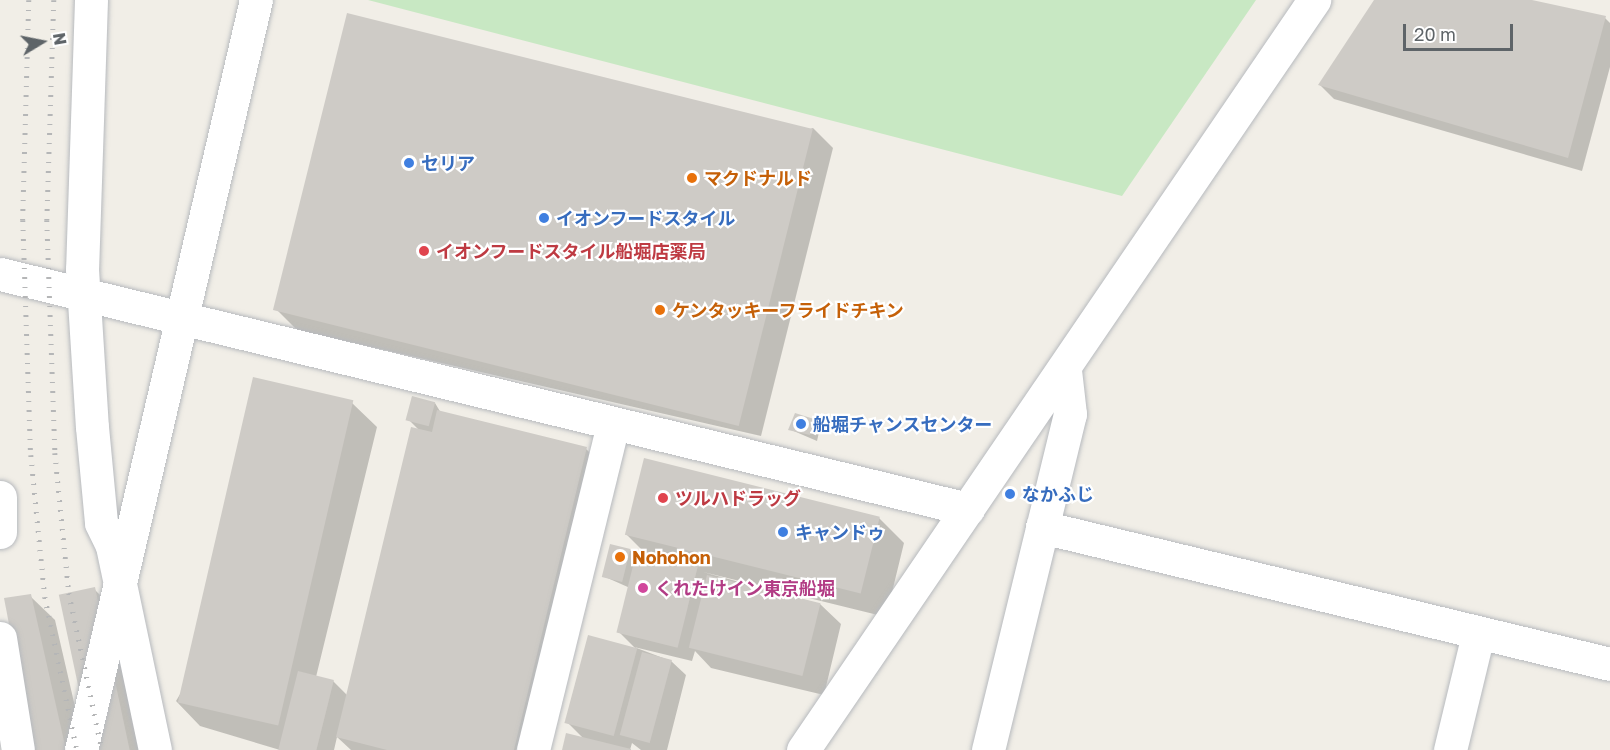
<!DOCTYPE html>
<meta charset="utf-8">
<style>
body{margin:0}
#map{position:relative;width:1610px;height:750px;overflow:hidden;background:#f1eee7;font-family:"Golos Text","Noto Sans JP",sans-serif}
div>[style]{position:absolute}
.green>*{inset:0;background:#c8e8c3}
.shadow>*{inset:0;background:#0003}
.building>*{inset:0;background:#cecbc6;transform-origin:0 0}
.roads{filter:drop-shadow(0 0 2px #b7babe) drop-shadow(0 0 2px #b7babe)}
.minor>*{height:33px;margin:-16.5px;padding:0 16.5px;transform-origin:16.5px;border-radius:16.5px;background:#fff}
.tertiary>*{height:33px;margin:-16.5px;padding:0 16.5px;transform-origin:16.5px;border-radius:16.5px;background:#fff}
.rail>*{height:4.5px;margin-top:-2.25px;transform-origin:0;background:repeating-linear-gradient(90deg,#b5b6b7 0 1.5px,transparent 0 9.5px)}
.dots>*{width:16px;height:16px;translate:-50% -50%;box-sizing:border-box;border:3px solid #fff;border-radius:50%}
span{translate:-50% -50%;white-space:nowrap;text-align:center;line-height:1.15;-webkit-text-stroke:4.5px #fff;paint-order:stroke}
.shop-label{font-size:18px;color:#366cbe;font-weight:700}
.left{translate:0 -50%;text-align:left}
.food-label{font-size:18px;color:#c56008;font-weight:700}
.health-label{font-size:18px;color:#be3a42;font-weight:700}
.hotel-label{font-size:18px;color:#b23c85;font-weight:700}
.north{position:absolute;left:12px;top:12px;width:60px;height:60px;-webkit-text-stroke:4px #fff;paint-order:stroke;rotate:80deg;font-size:16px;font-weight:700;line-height:24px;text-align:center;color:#5e6468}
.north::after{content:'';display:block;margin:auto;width:21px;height:27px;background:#5e6468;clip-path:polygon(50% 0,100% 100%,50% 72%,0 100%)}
.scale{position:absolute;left:1403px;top:24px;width:110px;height:27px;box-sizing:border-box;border:3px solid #5e6468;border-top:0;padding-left:8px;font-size:18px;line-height:21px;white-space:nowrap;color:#5e6468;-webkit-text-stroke:4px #fff;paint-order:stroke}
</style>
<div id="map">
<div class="green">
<div style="clip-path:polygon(368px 0,1256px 0,1122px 196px)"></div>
</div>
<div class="shadow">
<div style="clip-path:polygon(1376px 0,1526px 0,1605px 18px,1610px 23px,1610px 67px,1582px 171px,1334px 99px,1320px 85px)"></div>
<div style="clip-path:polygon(813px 128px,833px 148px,761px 436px,297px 330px,277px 310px)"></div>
<div style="clip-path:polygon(352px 403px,377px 427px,316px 677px,333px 681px,348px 696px,419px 430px,408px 419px,435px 403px,441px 413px,586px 449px,611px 473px,544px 750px,351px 750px,337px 737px,334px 750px,280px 750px,200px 726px,176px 701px)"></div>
<div style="clip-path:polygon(813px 421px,820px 428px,817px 441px,789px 429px)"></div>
<div style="clip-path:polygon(879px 518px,904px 543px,886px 617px,703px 572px,820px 604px,841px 624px,824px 695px,711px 668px,695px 651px,692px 661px,634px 647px,671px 661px,686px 675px,667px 750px,641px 750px,632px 743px,630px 750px,564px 750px,584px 739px,568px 723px,636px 649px,619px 632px,630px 588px,603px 576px,630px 550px,637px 558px,646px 554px,627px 535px)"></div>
<div style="clip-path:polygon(94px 589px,119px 614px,148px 750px,93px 750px)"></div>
<div style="clip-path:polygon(30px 596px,55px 620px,85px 750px,34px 750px)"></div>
</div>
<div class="building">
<div style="clip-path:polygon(1374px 0,1532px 0,1606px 16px,1568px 158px,1318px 85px)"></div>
<div style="left:347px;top:13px;width:480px;height:306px;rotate:14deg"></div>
<div style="left:253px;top:377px;width:103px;height:334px;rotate:13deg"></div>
<div style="left:412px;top:396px;width:24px;height:25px;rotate:15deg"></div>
<div style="clip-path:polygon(437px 410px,587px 447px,514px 750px,387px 750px,336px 737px,411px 427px,432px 432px)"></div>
<div style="clip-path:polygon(795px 413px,814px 419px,810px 435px,788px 430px)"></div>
<div style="left:644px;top:458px;width:243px;height:79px;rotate:14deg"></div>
<div style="left:610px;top:544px;width:21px;height:34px;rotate:14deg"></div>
<div style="left:637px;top:550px;width:63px;height:85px;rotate:14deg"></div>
<div style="left:707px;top:575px;width:117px;height:75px;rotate:14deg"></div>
<div style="left:95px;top:587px;width:167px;height:37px;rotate:78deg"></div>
<div style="clip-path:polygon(31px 594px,66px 750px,33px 750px,4px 598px)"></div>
<div style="left:588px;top:635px;width:51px;height:91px;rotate:15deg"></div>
<div style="left:642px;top:652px;width:31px;height:86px;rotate:15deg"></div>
<div style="left:298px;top:671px;width:37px;height:81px;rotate:14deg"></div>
<div style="clip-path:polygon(566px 733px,631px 749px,631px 750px,562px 750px)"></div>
</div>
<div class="roads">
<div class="minor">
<div style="left:91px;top:0;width:269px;rotate:91.9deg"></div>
<div style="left:82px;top:269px;width:158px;rotate:86.4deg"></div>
<div style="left:92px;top:427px;width:96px;rotate:84.6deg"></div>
<div style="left:101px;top:523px;width:25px;rotate:64deg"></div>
<div style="left:112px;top:546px;width:208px;rotate:78.1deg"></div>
<div style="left:0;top:274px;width:996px;rotate:13.65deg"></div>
<div style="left:0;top:497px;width:35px;rotate:90deg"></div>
<div style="left:1042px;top:527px;width:584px;rotate:13.56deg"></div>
<div style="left:0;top:638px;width:113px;rotate:80.9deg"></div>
<div style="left:81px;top:750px;width:770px;rotate:-76.87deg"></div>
<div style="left:533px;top:750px;width:336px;rotate:-76.2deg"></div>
<div style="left:988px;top:750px;width:346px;rotate:-76.3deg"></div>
<div style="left:1070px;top:414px;width:44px;rotate:-96.5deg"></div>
<div style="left:1450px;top:750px;width:119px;rotate:-76.4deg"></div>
</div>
<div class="tertiary">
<div style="left:803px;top:750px;width:908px;rotate:-55.73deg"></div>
</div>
</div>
<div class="rail">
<div style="left:29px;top:0;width:220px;rotate:91.6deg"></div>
<div style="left:23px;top:220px;width:235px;rotate:88.1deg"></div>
<div style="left:31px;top:455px;width:143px;rotate:84.4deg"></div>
<div style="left:45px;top:597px;width:156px;rotate:78.2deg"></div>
<div style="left:54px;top:0;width:220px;rotate:91.8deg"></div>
<div style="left:47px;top:220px;width:233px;rotate:88deg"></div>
<div style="left:55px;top:453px;width:141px;rotate:84.3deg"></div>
<div style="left:69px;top:593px;width:160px;rotate:78.1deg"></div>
</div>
<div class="dots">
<div style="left:409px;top:163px;background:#3f7fe0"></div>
<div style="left:692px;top:178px;background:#e8710a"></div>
<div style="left:544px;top:218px;background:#3f7fe0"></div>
<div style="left:424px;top:251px;background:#e0444e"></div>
<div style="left:660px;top:310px;background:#e8710a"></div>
<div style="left:801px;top:424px;background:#3f7fe0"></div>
<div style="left:1010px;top:494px;background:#3f7fe0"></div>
<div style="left:663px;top:498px;background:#e0444e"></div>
<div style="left:783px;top:532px;background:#3f7fe0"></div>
<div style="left:620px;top:557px;background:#e8710a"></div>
<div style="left:643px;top:588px;background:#d1479c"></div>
</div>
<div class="shop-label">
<span class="left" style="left:421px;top:163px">セリア</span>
<span class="left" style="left:556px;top:218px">イオンフードスタイル</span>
<span class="left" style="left:813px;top:424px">船堀チャンスセンター</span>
<span class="left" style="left:1022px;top:494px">なかふじ</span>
<span class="left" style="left:795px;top:532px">キャンドゥ</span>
</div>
<div class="food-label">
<span class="left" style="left:704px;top:178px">マクドナルド</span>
<span class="left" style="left:672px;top:310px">ケンタッキーフライドチキン</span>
<span class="left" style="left:632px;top:557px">Nohohon</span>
</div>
<div class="health-label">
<span class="left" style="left:436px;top:251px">イオンフードスタイル船堀店薬局</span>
<span class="left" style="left:675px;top:498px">ツルハドラッグ</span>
</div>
<div class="hotel-label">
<span class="left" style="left:655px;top:588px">くれたけイン東京船堀</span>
</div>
<div class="north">N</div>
<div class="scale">20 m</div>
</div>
